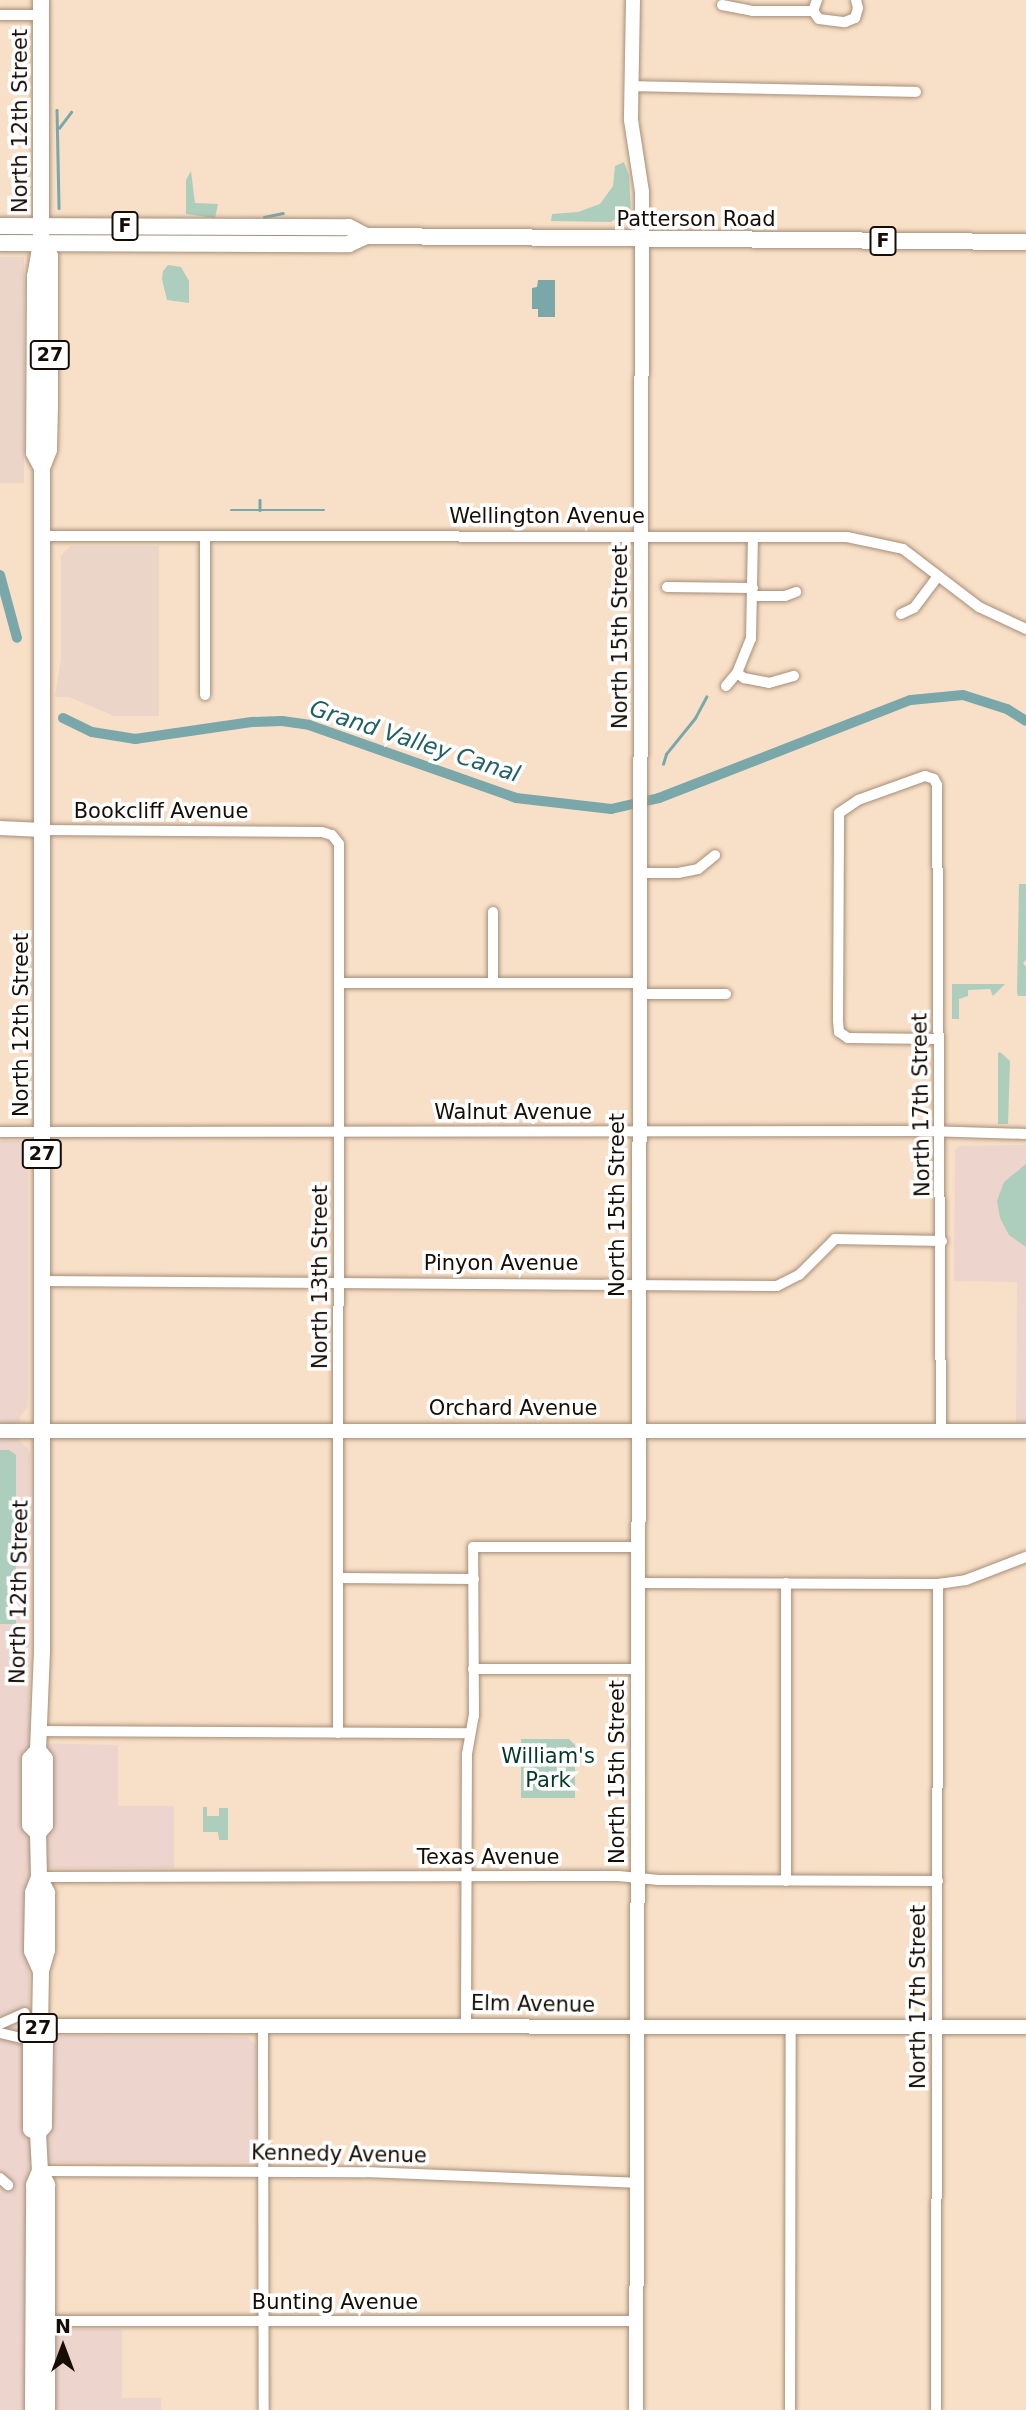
<!DOCTYPE html>
<style>
body{margin:0}
#map{position:relative;width:1026px;height:2410px;overflow:hidden;background:#f8dfc7;font-family:"DejaVu Sans",sans-serif}
div>[style]{position:absolute}
.commercial>*{inset:0;background:#ebd5c9;transform-origin:0 0}
.education>*{inset:0;background:#edd4cd}
.green>*{inset:0;background:#adcebc}
.water>*{inset:0;background:#7aa8aa}
.stream>*{height:2.5px;margin:-1.25px;padding:0 1.25px;transform-origin:1.25px;border-radius:1.25px;background:#7aa8aa}
.canal>*{height:10px;margin:-5px;padding:0 5px;transform-origin:5px;border-radius:5px;background:#7aa8aa}
.roads{filter:drop-shadow(0 0 2px #a68e78) drop-shadow(0 0 2px #a68e78)}
.street>*{height:10px;margin:-5px;padding:0 5px;transform-origin:5px;border-radius:5px;background:#fff}
.secondary>*{height:14px;margin:-7px;padding:0 7px;transform-origin:7px;border-radius:7px;background:#fff}
.primary>*{height:16px;margin:-8px;padding:0 8px;transform-origin:8px;border-radius:8px;background:#fff}
span{translate:-50% -50%;white-space:nowrap;text-align:center;line-height:1.15;-webkit-text-stroke:7px #fff;paint-order:stroke}
.shield-label span{padding:2px 5px;background:#fff;border:2px solid;border-radius:5px;-webkit-text-stroke-width:0}
.shield-label{font-size:19px;color:#160e06;font-weight:700}
.street-label{font-size:21px;color:#160e06}
.park-label{font-size:21px;color:#053925}
.water-label{font-size:23px;color:#226163;font-style:italic}
.north{position:absolute;left:28px;top:2312px;width:70px;height:70px;-webkit-text-stroke:5px #fff;paint-order:stroke;rotate:0deg;font-size:19px;font-weight:700;line-height:28px;text-align:center;color:#160e06}
.north::after{content:'';display:block;margin:auto;width:24px;height:32px;background:#160e06;clip-path:polygon(50% 0,100% 100%,50% 72%,0 100%)}
</style>
<div id="map">
<div class="commercial">
<div style="left:0;top:257px;width:24px;height:226px"></div>
<div style="clip-path:polygon(71px 546px,159px 546px,159px 716px,114px 716px,69px 697px,55px 697px,61px 659px,61px 555px)"></div>
</div>
<div class="education">
<div style="clip-path:polygon(0 1141px,24px 1141px,28px 1148px,28px 1406px,20px 1417px,20px 1442px,27px 1447px,30px 1454px,29px 1743px,118px 1745px,118px 1806px,174px 1806px,174px 1868px,29px 1868px,29px 2036px,247px 2037px,256px 2045px,256px 2157px,251px 2162px,29px 2162px,29px 2335px,55px 2335px,62px 2329px,122px 2329px,122px 2398px,161px 2398px,161px 2410px,0 2410px)"></div>
<div style="clip-path:polygon(1026px 1145px,1026px 1423px,1016px 1423px,1017px 1282px,954px 1281px,955px 1150px,959px 1146px)"></div>
</div>
<div class="green">
<div style="clip-path:polygon(624px 162px,629px 176px,631px 213px,622px 214px,611px 222px,551px 221px,552px 214px,578px 212px,600px 204px,613px 186px,615px 166px)"></div>
<div style="clip-path:polygon(191px 171px,195px 203px,218px 204px,215px 218px,186px 214px,186px 180px)"></div>
<div style="clip-path:polygon(168px 265px,181px 267px,189px 281px,189px 303px,167px 300px,162px 279px,163px 271px)"></div>
<div style="clip-path:polygon(1019px 884px,1026px 884px,1026px 960px,1023px 963px,1026px 967px,1026px 996px,1018px 996px,1017px 993px)"></div>
<div style="clip-path:polygon(952px 984px,1005px 984px,993px 996px,990px 989px,968px 990px,968px 996px,959px 999px,959px 1019px,952px 1019px)"></div>
<div style="clip-path:polygon(1000px 1052px,1010px 1061px,1008px 1124px,998px 1124px,998px 1053px)"></div>
<div style="clip-path:polygon(1026px 1164px,1026px 1247px,1009px 1235px,1000px 1218px,997px 1201px,1004px 1182px)"></div>
<div style="clip-path:polygon(0 1450px,9px 1450px,16px 1455px,16px 1624px,0 1624px)"></div>
<div style="clip-path:polygon(521px 1739px,569px 1739px,575px 1745px,575px 1798px,521px 1798px)"></div>
<div style="clip-path:polygon(203px 1807px,207px 1807px,207px 1816px,219px 1816px,219px 1808px,228px 1808px,228px 1840px,219px 1840px,218px 1832px,203px 1832px)"></div>
</div>
<div class="water">
<div style="clip-path:polygon(538px 280px,555px 280px,555px 317px,538px 317px,538px 309px,532px 309px,532px 288px,537px 287px)"></div>
</div>
<div class="stream">
<div style="left:57px;top:110px;width:98px;rotate:88.8deg"></div>
<div style="left:59px;top:128px;width:20px;rotate:-53deg"></div>
<div style="left:264px;top:217px;width:19px;rotate:-12deg"></div>
<div style="left:260px;top:500px;width:10px;rotate:90deg"></div>
<div style="left:231px;top:510px;width:93px"></div>
<div style="left:663px;top:764px;width:10px;rotate:-73deg"></div>
<div style="left:666px;top:754px;width:46px;rotate:-51.1deg"></div>
<div style="left:695px;top:718px;width:24px;rotate:-62deg"></div>
</div>
<div class="canal">
<div style="left:0;top:575px;width:65px;rotate:74.9deg"></div>
<div style="left:63px;top:718px;width:32px;rotate:26deg"></div>
<div style="left:92px;top:732px;width:44px;rotate:9.2deg"></div>
<div style="left:135px;top:739px;width:118px;rotate:-8.3deg"></div>
<div style="left:252px;top:722px;width:30px;rotate:-2deg"></div>
<div style="left:282px;top:721px;width:27px;rotate:8deg"></div>
<div style="left:309px;top:725px;width:219px;rotate:19.4deg"></div>
<div style="left:516px;top:798px;width:96px;rotate:6.6deg"></div>
<div style="left:611px;top:809px;width:49px;rotate:-12.9deg"></div>
<div style="left:659px;top:798px;width:270px;rotate:-21.3deg"></div>
<div style="left:911px;top:700px;width:52px;rotate:-5.5deg"></div>
<div style="left:963px;top:695px;width:46px;rotate:17.7deg"></div>
<div style="left:1007px;top:709px;width:22px;rotate:32deg"></div>
</div>
<div class="roads">
<div class="street">
<div style="left:817px;top:0;width:12px;rotate:110deg"></div>
<div style="left:813px;top:11px;width:10px;rotate:53deg"></div>
<div style="left:819px;top:19px;width:26px;rotate:7deg"></div>
<div style="left:845px;top:22px;width:11px;rotate:-22deg"></div>
<div style="left:855px;top:18px;width:10px;rotate:-73deg"></div>
<div style="left:858px;top:8px;width:8px;rotate:-104deg"></div>
<div style="left:722px;top:5px;width:31px;rotate:11deg"></div>
<div style="left:752px;top:11px;width:61px"></div>
<div style="left:0;top:15px;width:41px"></div>
<div style="left:631px;top:86px;width:285px;rotate:1.2deg"></div>
<div style="left:42px;top:536px;width:805px;rotate:0.07deg"></div>
<div style="left:847px;top:537px;width:57px;rotate:12.1deg"></div>
<div style="left:903px;top:549px;width:96px;rotate:37.3deg"></div>
<div style="left:979px;top:607px;width:52px;rotate:25.1deg"></div>
<div style="left:205px;top:536px;width:159px;rotate:90deg"></div>
<div style="left:667px;top:587px;width:86px;rotate:0.7deg"></div>
<div style="left:753px;top:596px;width:32px"></div>
<div style="left:785px;top:596px;width:12px;rotate:-20deg"></div>
<div style="left:901px;top:614px;width:14px;rotate:-25deg"></div>
<div style="left:914px;top:608px;width:40px;rotate:-53deg"></div>
<div style="left:737px;top:673px;width:9px;rotate:36deg"></div>
<div style="left:744px;top:678px;width:25px;rotate:11deg"></div>
<div style="left:769px;top:683px;width:26px;rotate:-16deg"></div>
<div style="left:726px;top:686px;width:17px;rotate:-50deg"></div>
<div style="left:737px;top:673px;width:37px;rotate:-68deg"></div>
<div style="left:751px;top:639px;width:102px;rotate:-88.9deg"></div>
<div style="left:42px;top:830px;width:280px;rotate:0.4deg"></div>
<div style="left:322px;top:832px;width:10px;rotate:17deg"></div>
<div style="left:332px;top:835px;width:11px;rotate:52deg"></div>
<div style="left:339px;top:844px;width:889px;rotate:90.06deg"></div>
<div style="left:640px;top:873px;width:38px"></div>
<div style="left:678px;top:873px;width:20px;rotate:-11deg"></div>
<div style="left:698px;top:869px;width:22px;rotate:-39deg"></div>
<div style="left:340px;top:983px;width:298px"></div>
<div style="left:493px;top:983px;width:71px;rotate:-90deg"></div>
<div style="left:638px;top:994px;width:88px"></div>
<div style="left:938px;top:1039px;width:90px;rotate:-179.4deg"></div>
<div style="left:848px;top:1038px;width:11px;rotate:-146deg"></div>
<div style="left:839px;top:1032px;width:12px;rotate:-95deg"></div>
<div style="left:838px;top:1020px;width:207px;rotate:-89.7deg"></div>
<div style="left:839px;top:813px;width:23px;rotate:-34deg"></div>
<div style="left:858px;top:800px;width:71px;rotate:-19.7deg"></div>
<div style="left:925px;top:776px;width:9px;rotate:18deg"></div>
<div style="left:934px;top:779px;width:7px;rotate:63deg"></div>
<div style="left:937px;top:785px;width:646px;rotate:89.65deg"></div>
<div style="left:0;top:1132px;width:926px;rotate:-0.06deg"></div>
<div style="left:926px;top:1131px;width:100px;rotate:1.7deg"></div>
<div style="left:42px;top:1281px;width:735px;rotate:0.39deg"></div>
<div style="left:777px;top:1286px;width:25px;rotate:-27deg"></div>
<div style="left:799px;top:1275px;width:51px;rotate:-45deg"></div>
<div style="left:835px;top:1239px;width:107px;rotate:1.1deg"></div>
<div style="left:339px;top:1578px;width:135px;rotate:0.4deg"></div>
<div style="left:639px;top:1583px;width:299px;rotate:0.2deg"></div>
<div style="left:938px;top:1584px;width:28px;rotate:-8deg"></div>
<div style="left:966px;top:1580px;width:64px;rotate:-21deg"></div>
<div style="left:786px;top:1583px;width:298px;rotate:90deg"></div>
<div style="left:473px;top:1669px;width:165px"></div>
<div style="left:38px;top:1731px;width:432px;rotate:0.3deg"></div>
<div style="left:39px;top:1877px;width:579px;rotate:-0.1deg"></div>
<div style="left:618px;top:1876px;width:41px;rotate:5.6deg"></div>
<div style="left:659px;top:1880px;width:279px;rotate:0.2deg"></div>
<div style="left:0;top:2024px;width:27px;rotate:-24deg"></div>
<div style="left:466px;top:2024px;width:270px;rotate:-89.8deg"></div>
<div style="left:467px;top:1754px;width:39px;rotate:-80deg"></div>
<div style="left:474px;top:1716px;width:169px;rotate:-90.3deg"></div>
<div style="left:473px;top:1547px;width:166px"></div>
<div style="left:263px;top:2026px;width:384px;rotate:89.9deg"></div>
<div style="left:0;top:2033px;width:27px;rotate:13deg"></div>
<div style="left:40px;top:2171px;width:326px;rotate:0.2deg"></div>
<div style="left:366px;top:2172px;width:270px;rotate:2.3deg"></div>
<div style="left:0;top:2178px;width:11px;rotate:41deg"></div>
<div style="left:43px;top:2321px;width:593px"></div>
<div style="left:790px;top:2410px;width:385px;rotate:-89.9deg"></div>
<div style="left:936px;top:2410px;width:826px;rotate:-89.86deg"></div>
</div>
<div class="secondary">
<div style="left:633px;top:0;width:120px;rotate:91deg"></div>
<div style="left:631px;top:120px;width:73px;rotate:81.3deg"></div>
<div style="left:642px;top:192px;width:2218px;rotate:90.15deg"></div>
<div style="left:0;top:828px;width:42px;rotate:2.7deg"></div>
<div style="left:0;top:1431px;width:1026px"></div>
<div style="left:40px;top:2026px;width:986px;rotate:0.06deg"></div>
</div>
<div class="primary">
<div style="left:41px;top:0;width:243px;rotate:90deg"></div>
<div style="left:41px;top:243px;width:34px;rotate:100deg"></div>
<div style="left:35px;top:276px;width:177px;rotate:90.3deg"></div>
<div style="left:34px;top:453px;width:17px;rotate:62deg"></div>
<div style="left:0;top:226px;width:349px;rotate:0.2deg"></div>
<div style="left:349px;top:227px;width:19px;rotate:28deg"></div>
<div style="left:0;top:243px;width:349px;rotate:0.2deg"></div>
<div style="left:349px;top:244px;width:19px;rotate:-25deg"></div>
<div style="left:366px;top:236px;width:660px;rotate:0.52deg"></div>
<div style="left:38px;top:1750px;width:101px;rotate:-87.7deg"></div>
<div style="left:42px;top:1649px;width:1181px;rotate:-90deg"></div>
<div style="left:42px;top:468px;width:19px;rotate:-69deg"></div>
<div style="left:49px;top:450px;width:45px;rotate:-88.7deg"></div>
<div style="left:50px;top:405px;width:149px;rotate:-90deg"></div>
<div style="left:50px;top:256px;width:16px;rotate:-125deg"></div>
<div style="left:38px;top:1833px;width:11px;rotate:-135deg"></div>
<div style="left:30px;top:1825px;width:66px;rotate:-90deg"></div>
<div style="left:30px;top:1759px;width:12px;rotate:-48deg"></div>
<div style="left:38px;top:1750px;width:11px;rotate:52deg"></div>
<div style="left:45px;top:1759px;width:66px;rotate:90deg"></div>
<div style="left:45px;top:1825px;width:11px;rotate:131deg"></div>
<div style="left:38px;top:1833px;width:44px;rotate:88.7deg"></div>
<div style="left:39px;top:1877px;width:17px;rotate:111deg"></div>
<div style="left:33px;top:1893px;width:58px;rotate:91deg"></div>
<div style="left:32px;top:1951px;width:22px;rotate:66deg"></div>
<div style="left:39px;top:1877px;width:18px;rotate:63deg"></div>
<div style="left:47px;top:1893px;width:57px;rotate:90deg"></div>
<div style="left:47px;top:1950px;width:22px;rotate:106deg"></div>
<div style="left:41px;top:1971px;width:55px;rotate:91deg"></div>
<div style="left:38px;top:2133px;width:8px;rotate:-150deg"></div>
<div style="left:31px;top:2129px;width:95px;rotate:-90deg"></div>
<div style="left:31px;top:2034px;width:12px;rotate:-42deg"></div>
<div style="left:40px;top:2026px;width:14px;rotate:69deg"></div>
<div style="left:45px;top:2039px;width:87px;rotate:90.7deg"></div>
<div style="left:44px;top:2126px;width:9px;rotate:131deg"></div>
<div style="left:38px;top:2133px;width:38px;rotate:87deg"></div>
<div style="left:40px;top:2171px;width:16px;rotate:63deg"></div>
<div style="left:47px;top:2185px;width:225px;rotate:90deg"></div>
<div style="left:33px;top:2410px;width:225px;rotate:-89.7deg"></div>
<div style="left:34px;top:2185px;width:15px;rotate:-67deg"></div>
</div>
</div>
<div class="shield-label">
<span style="left:125px;top:226px">F</span>
<span style="left:883px;top:241px">F</span>
<span style="left:50px;top:355px">27</span>
<span style="left:42px;top:1154px">27</span>
<span style="left:38px;top:2028px">27</span>
</div>
<div class="street-label">
<span style="left:20px;top:121px;rotate:-90deg">North 12th Street</span>
<span style="left:696px;top:219px">Patterson Road</span>
<span style="left:547px;top:516px">Wellington Avenue</span>
<span style="left:620px;top:637px;rotate:-90deg">North 15th Street</span>
<span style="left:161px;top:811px">Bookcliff Avenue</span>
<span style="left:21px;top:1025px;rotate:-90deg">North 12th Street</span>
<span style="left:921px;top:1105px;rotate:-91deg">North 17th Street</span>
<span style="left:513px;top:1112px">Walnut Avenue</span>
<span style="left:617px;top:1205px;rotate:-90deg">North 15th Street</span>
<span style="left:501px;top:1263px">Pinyon Avenue</span>
<span style="left:320px;top:1277px;rotate:-90deg">North 13th Street</span>
<span style="left:513px;top:1408px">Orchard Avenue</span>
<span style="left:19px;top:1592px;rotate:-89deg">North 12th Street</span>
<span style="left:617px;top:1772px;rotate:-90deg">North 15th Street</span>
<span style="left:488px;top:1857px">Texas Avenue</span>
<span style="left:918px;top:1997px;rotate:-90deg">North 17th Street</span>
<span style="left:533px;top:2004px;rotate:1deg">Elm Avenue</span>
<span style="left:339px;top:2154px;rotate:1deg">Kennedy Avenue</span>
<span style="left:335px;top:2302px">Bunting Avenue</span>
</div>
<div class="park-label">
<span style="left:548px;top:1768px">William's<br>Park</span>
</div>
<div class="water-label">
<span style="left:415px;top:741px;rotate:18deg">Grand Valley Canal</span>
</div>
<div class="north">N</div>
</div>
